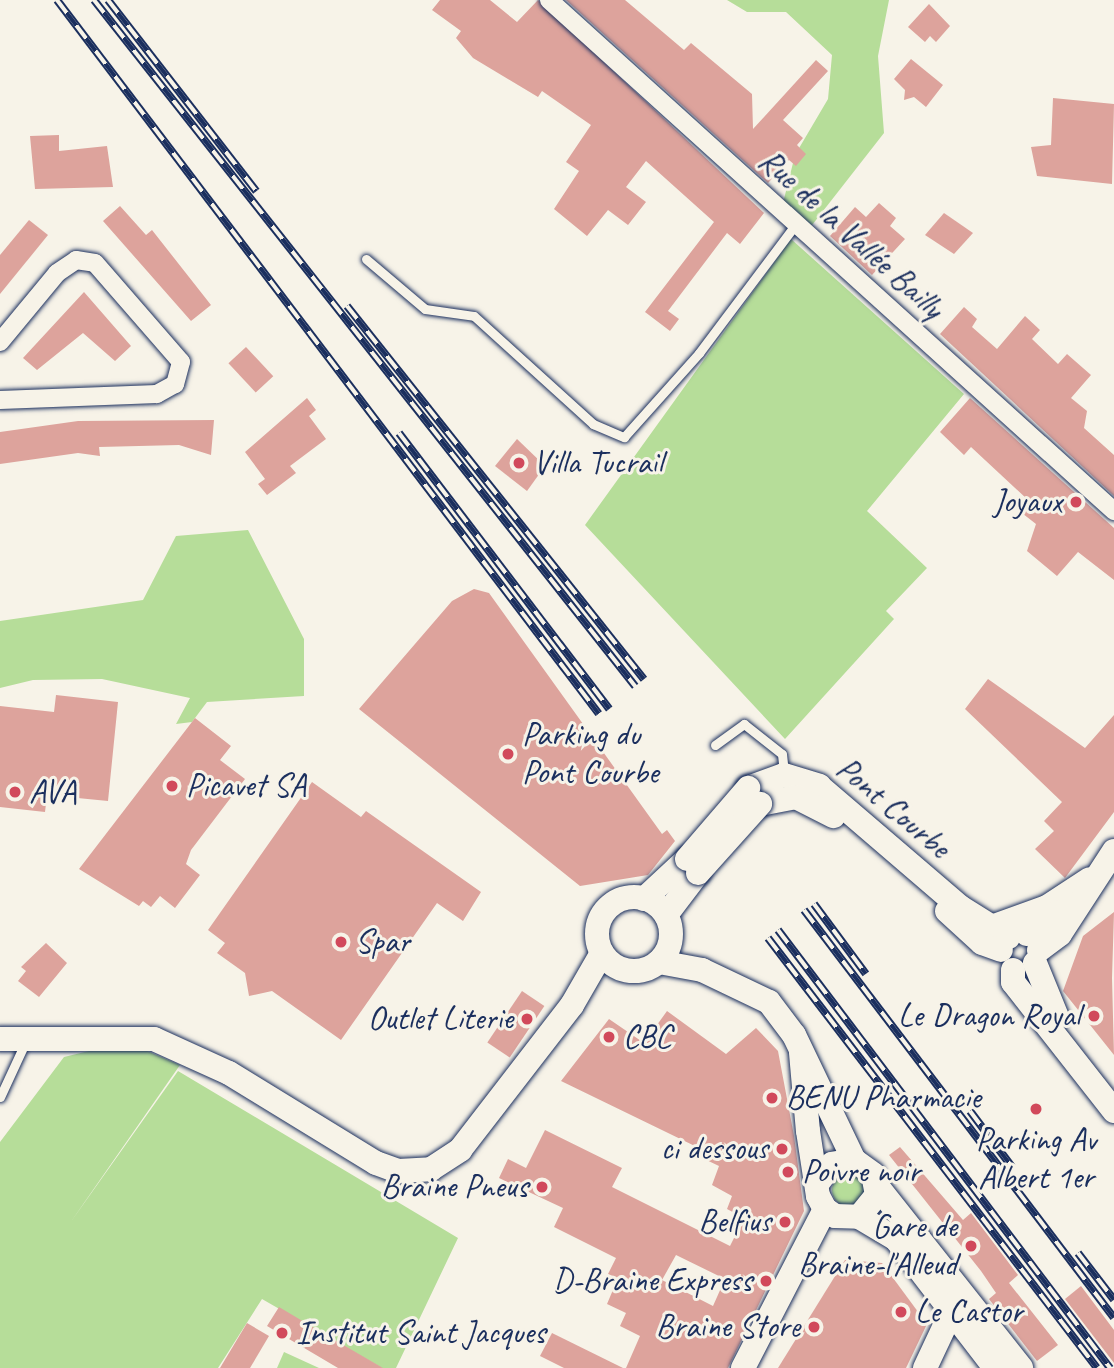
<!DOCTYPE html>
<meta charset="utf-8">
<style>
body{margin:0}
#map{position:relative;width:1114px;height:1368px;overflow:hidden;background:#f7f3e8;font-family:Caveat,sans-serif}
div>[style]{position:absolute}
.green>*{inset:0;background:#b6dd99}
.round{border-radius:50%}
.building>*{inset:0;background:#dda39c;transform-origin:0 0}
.roads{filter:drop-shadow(0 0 2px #1b2f5e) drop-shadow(0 0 2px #1b2f5e)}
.lane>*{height:9px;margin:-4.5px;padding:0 4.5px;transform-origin:4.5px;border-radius:4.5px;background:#f7f3e8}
.street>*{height:18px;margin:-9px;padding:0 9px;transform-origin:9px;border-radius:9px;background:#f7f3e8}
.secondary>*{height:24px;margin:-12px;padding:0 12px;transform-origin:12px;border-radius:12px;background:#f7f3e8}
.secondary>.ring{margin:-12px;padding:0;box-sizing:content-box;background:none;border:24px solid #f7f3e8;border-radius:50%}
.rail>*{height:8px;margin-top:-4px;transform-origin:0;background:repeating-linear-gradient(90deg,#f7f3e8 0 16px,#1b2f5e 0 32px);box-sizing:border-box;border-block:2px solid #1b2f5e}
.bridges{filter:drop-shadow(0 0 2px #1b2f5e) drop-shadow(0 0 2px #1b2f5e)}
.secondary-bridge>*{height:24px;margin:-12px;padding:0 12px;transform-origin:12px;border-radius:12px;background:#f7f3e8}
.dots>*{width:19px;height:19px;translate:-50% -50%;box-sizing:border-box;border:4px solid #f7f3e8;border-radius:50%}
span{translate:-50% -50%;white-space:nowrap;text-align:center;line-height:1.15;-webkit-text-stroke:6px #f7f3e8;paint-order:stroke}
.street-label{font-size:33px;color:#1b2f5e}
.poi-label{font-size:33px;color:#1b2f5e}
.left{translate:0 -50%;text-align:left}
.right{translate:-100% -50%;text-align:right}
</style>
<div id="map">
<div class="green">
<div style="clip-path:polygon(727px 0,889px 0,878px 56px,884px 133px,809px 229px,782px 207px,795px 155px,828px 99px,832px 55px,786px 12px,747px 12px)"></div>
<div style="clip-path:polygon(791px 239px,964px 394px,867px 511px,927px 568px,886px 611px,894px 619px,785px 739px,585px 525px)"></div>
<div style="clip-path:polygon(248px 530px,304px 639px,304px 696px,207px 702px,192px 722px,176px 724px,190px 698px,102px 679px,33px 680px,0 688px,0 621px,143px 600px,176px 536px)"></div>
<div style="clip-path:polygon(126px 1042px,180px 1065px,70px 1223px,178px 1071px,458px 1238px,396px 1368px,382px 1368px,262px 1299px,218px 1368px,0 1368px,0 1142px,64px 1057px)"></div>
<div class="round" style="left:832px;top:1174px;width:32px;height:32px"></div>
<div style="clip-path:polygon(284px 1352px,319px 1368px,277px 1368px)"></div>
</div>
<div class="building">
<div style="clip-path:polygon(440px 0,490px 0,517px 22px,538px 0,764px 213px,740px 244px,727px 233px,668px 311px,679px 319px,670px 331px,645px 312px,714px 222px,646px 161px,626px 187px,646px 202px,628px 225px,608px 210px,587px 236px,554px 209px,579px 171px,566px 162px,591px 125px,542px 91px,538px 97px,473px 58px,456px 38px,461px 31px,432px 10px)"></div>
<div style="clip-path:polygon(566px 0,625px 0,684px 50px,691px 43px,752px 94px,753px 129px,816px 60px,828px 71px,783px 120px,803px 138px,797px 145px,806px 154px,796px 166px,789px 160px,768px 183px)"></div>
<div style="clip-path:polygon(929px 4px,950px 26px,936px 42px,930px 36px,925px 42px,908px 27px)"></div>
<div style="clip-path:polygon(911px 59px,943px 85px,926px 107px,914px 97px,904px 100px,905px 90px,894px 79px)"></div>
<div style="clip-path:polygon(1053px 98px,1114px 104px,1112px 184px,1037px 176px,1031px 147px,1051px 145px)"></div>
<div style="clip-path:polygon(59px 135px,59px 151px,107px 146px,113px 187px,35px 189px,30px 136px)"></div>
<div style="clip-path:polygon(879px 203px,896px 218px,890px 226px,905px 239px,872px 275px,830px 236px,855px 207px,866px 217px)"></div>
<div style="clip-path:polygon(120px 206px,146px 235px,152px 230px,211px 305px,191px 321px,103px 221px)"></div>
<div style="clip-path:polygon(944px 213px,973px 233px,954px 254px,925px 235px)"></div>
<div style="clip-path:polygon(29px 220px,48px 235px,0 294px,0 255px)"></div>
<div style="clip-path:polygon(84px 292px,131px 346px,115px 361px,83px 333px,37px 370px,23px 358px)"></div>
<div style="clip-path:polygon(964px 307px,977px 319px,972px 327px,997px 349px,1025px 316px,1040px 330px,1032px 339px,1058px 364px,1067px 354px,1091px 375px,1071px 398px,1087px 411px,1084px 428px,1114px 455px,1114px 496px,940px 334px)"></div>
<div style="left:246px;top:347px;width:40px;height:24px;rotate:47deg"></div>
<div style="clip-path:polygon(307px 398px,316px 410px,309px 416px,326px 439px,290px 466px,296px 473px,267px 495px,258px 484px,265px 479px,245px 452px)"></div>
<div style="clip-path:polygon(970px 398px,1114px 528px,1114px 580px,1078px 552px,1057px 576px,1027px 551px,1036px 524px,1018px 510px,1028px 500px,971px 447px,964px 455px,940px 432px)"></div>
<div style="clip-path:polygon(214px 420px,211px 455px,179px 445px,99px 447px,100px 456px,78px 453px,0 464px,0 432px,78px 421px)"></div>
<div style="clip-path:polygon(517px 439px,545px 466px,527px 491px,495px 466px)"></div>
<div style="clip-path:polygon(474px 589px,489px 593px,662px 834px,667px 830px,675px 841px,648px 875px,580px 886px,359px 709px,452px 601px)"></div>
<div style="clip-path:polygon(988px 679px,1085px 748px,1114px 715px,1114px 812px,1065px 878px,1035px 849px,1054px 831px,1044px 821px,1062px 802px,965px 709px)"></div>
<div style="clip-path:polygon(56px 695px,118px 702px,108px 801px,47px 795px,45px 812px,0 807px,0 706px,54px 712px)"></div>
<div style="clip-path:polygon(195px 718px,231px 746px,220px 760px,245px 779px,191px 850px,186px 864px,200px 875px,175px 908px,160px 896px,151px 907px,143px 901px,139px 906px,79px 869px)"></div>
<div style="clip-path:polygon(312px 782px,361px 817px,366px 811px,481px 892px,463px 921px,437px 903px,341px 1040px,272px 991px,249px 996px,245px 973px,217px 953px,225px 943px,208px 930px)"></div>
<div style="clip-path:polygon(1114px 912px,1112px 978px,1114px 1055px,1063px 991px,1083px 936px)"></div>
<div style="clip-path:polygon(46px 943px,67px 963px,39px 997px,18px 981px,26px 971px,21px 967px)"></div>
<div style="left:522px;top:991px;width:27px;height:62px;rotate:34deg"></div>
<div style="clip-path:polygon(evenodd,667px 1011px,726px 1054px,756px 1028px,778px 1051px,794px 1136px,804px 1211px,728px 1368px,626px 1368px,640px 1336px,620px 1326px,626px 1313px,607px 1304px,618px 1278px,608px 1274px,616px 1258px,554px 1227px,563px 1208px,499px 1178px,508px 1159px,526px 1168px,545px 1130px,622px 1168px,612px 1187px,730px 1246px,744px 1218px,727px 1209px,732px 1196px,712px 1185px,719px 1166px,698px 1156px,701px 1149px,561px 1081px,609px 1019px,644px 1043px,667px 1011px,676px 1255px,725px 1279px,713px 1306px,662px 1280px,676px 1255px)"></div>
<div style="clip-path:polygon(900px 1147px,963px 1220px,971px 1213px,1018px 1275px,1009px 1283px,1058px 1345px,1037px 1361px,989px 1299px,996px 1293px,981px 1271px,889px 1155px)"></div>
<div style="clip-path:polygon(845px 1260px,882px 1263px,927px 1324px,906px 1368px,778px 1368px)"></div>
<div style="clip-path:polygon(1081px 1286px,1114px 1330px,1114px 1363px,1065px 1299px)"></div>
<div style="clip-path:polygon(279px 1307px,321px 1332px,383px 1368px,338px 1368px,267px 1326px)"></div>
<div style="clip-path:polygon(247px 1323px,269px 1336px,250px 1368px,220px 1368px)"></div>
<div style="clip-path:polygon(552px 1333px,623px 1368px,564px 1368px,540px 1356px)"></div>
</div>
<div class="roads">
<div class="lane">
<div style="left:366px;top:259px;width:77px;rotate:40.3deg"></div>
<div style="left:425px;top:309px;width:49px;rotate:8.1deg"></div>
<div style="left:474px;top:316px;width:161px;rotate:42.2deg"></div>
<div style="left:593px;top:424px;width:34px;rotate:23deg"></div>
<div style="left:624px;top:437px;width:113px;rotate:-48.2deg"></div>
<div style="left:699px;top:353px;width:161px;rotate:-53.1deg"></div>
<div style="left:715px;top:745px;width:36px;rotate:-36deg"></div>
<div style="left:744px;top:724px;width:48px;rotate:38.3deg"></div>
<div style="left:782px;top:754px;width:20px;rotate:84deg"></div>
<div style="left:0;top:1097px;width:60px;rotate:-65.2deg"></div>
</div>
<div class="street">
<div style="left:549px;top:0;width:762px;rotate:42.13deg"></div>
<div style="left:0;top:342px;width:89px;rotate:-50.4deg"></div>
<div style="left:57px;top:273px;width:23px;rotate:-34deg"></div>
<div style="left:76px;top:260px;width:19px;rotate:9deg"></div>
<div style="left:95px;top:263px;width:131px;rotate:49deg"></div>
<div style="left:181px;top:362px;width:23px;rotate:105deg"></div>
<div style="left:175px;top:384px;width:21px;rotate:151deg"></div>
<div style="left:157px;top:394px;width:157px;rotate:177.8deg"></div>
</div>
<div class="secondary">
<div style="left:748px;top:788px;width:38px;rotate:-20deg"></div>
<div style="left:784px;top:775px;width:37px;rotate:17deg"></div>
<div style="left:819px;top:786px;width:186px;rotate:40.6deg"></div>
<div style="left:960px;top:907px;width:57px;rotate:32deg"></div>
<div style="left:760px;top:804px;width:37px;rotate:-11deg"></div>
<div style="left:796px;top:797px;width:42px;rotate:27.2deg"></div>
<div class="ring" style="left:597px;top:897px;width:50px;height:50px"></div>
<div style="left:644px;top:899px;width:59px;rotate:-42.9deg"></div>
<div style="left:947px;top:911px;width:47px;rotate:42.4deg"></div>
<div style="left:982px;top:943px;width:20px;rotate:20deg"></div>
<div style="left:666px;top:915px;width:53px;rotate:-52.7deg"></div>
<div style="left:997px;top:925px;width:53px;rotate:-19.8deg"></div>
<div style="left:1047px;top:907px;width:51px;rotate:-33.1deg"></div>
<div style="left:1027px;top:934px;width:38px;rotate:-35deg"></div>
<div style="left:1039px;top:950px;width:26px;rotate:-37deg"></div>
<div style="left:1060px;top:934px;width:99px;rotate:-57deg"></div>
<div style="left:659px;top:962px;width:44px;rotate:10.5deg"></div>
<div style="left:702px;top:970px;width:74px;rotate:25.5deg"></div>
<div style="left:769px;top:1002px;width:41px;rotate:52.9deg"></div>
<div style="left:794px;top:1035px;width:139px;rotate:64.4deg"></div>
<div style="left:1035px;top:963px;width:58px;rotate:67.8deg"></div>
<div style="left:1013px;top:970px;width:12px;rotate:90deg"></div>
<div style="left:1013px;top:982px;width:164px;rotate:51.9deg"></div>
<div style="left:0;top:1039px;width:154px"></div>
<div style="left:154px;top:1039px;width:82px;rotate:24.4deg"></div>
<div style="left:229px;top:1073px;width:172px;rotate:31.5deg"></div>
<div style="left:376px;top:1163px;width:23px;rotate:20deg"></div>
<div style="left:398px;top:1171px;width:33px;rotate:-3deg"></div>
<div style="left:431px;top:1169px;width:35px;rotate:-33deg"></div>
<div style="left:460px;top:1150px;width:183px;rotate:-52.3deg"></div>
<div style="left:572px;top:1005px;width:60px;rotate:-60deg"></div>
<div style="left:801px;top:1053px;width:78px;rotate:84.9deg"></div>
<div style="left:808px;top:1131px;width:66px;rotate:81.3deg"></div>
<div style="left:818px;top:1196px;width:15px;rotate:62deg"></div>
<div style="left:825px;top:1209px;width:12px;rotate:35deg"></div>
<div style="left:835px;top:1216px;width:24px;rotate:2deg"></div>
<div style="left:859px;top:1217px;width:28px;rotate:-51deg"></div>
<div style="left:877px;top:1195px;width:21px;rotate:-101deg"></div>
<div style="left:873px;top:1174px;width:24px;rotate:-144deg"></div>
<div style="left:854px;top:1160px;width:22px;rotate:170deg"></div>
<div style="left:832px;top:1164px;width:21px;rotate:127deg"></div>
<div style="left:877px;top:1186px;width:232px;rotate:51.6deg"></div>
<div style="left:859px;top:1217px;width:43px;rotate:30.7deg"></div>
<div style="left:896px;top:1239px;width:163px;rotate:52.5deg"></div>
<div style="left:743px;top:1368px;width:179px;rotate:-62.7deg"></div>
<div style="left:925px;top:1368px;width:73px;rotate:-64.8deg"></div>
</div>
</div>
<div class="rail">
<div style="left:57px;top:0;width:896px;rotate:52.8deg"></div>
<div style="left:94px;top:0;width:874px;rotate:51.74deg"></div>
<div style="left:108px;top:0;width:242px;rotate:52.2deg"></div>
<div style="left:347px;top:306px;width:477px;rotate:51.5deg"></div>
<div style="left:399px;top:433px;width:347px;rotate:52.7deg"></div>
<div style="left:814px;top:904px;width:87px;rotate:53.4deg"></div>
<div style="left:804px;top:910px;width:512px;rotate:52.77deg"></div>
<div style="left:778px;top:930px;width:550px;rotate:52.84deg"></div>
<div style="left:768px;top:938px;width:541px;rotate:52.58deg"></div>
<div style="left:970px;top:1111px;width:70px;rotate:53.1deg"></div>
<div style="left:1078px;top:1253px;width:59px;rotate:52.5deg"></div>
</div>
<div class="bridges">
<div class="secondary-bridge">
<div style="left:687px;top:859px;width:94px;rotate:-49.3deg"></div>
<div style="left:698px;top:873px;width:93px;rotate:-48.1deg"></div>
</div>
</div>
<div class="dots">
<div style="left:519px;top:463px;background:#d1495b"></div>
<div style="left:1076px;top:502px;background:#d1495b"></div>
<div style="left:508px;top:754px;background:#d1495b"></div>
<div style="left:172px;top:786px;background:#d1495b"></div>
<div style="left:15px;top:792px;background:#d1495b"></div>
<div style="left:341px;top:942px;background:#d1495b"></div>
<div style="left:1094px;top:1016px;background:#d1495b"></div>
<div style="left:527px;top:1019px;background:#d1495b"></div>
<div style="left:609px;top:1037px;background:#d1495b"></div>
<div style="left:772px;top:1098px;background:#d1495b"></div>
<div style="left:1036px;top:1109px;background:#d1495b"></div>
<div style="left:782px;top:1149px;background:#d1495b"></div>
<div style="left:788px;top:1172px;background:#d1495b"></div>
<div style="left:542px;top:1187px;background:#d1495b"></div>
<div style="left:785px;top:1222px;background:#d1495b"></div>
<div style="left:971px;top:1246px;background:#d1495b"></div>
<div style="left:766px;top:1281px;background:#d1495b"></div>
<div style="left:901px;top:1312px;background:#d1495b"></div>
<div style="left:814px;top:1327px;background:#d1495b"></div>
<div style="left:282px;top:1333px;background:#d1495b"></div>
</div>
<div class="street-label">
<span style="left:851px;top:234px;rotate:42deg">Rue de la Vallée Bailly</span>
<span style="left:893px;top:808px;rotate:40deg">Pont Courbe</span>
</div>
<div class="poi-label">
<span class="left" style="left:533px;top:463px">Villa Tucrail</span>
<span class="right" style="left:1062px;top:502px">Joyaux</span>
<span class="left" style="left:522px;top:754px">Parking du<br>Pont Courbe</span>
<span class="left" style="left:186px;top:786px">Picavet SA</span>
<span class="left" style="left:29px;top:792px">AVA</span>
<span class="left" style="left:355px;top:942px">Spar</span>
<span class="right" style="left:1080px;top:1016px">Le Dragon Royal</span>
<span class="right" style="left:513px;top:1019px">Outlet Literie</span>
<span class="left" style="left:623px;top:1037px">CBC</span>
<span class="left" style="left:786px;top:1098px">BENU Pharmacie</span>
<span style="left:1036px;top:1159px">Parking Av<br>Albert 1er</span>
<span class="right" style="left:768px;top:1149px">ci dessous</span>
<span class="left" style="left:802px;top:1172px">Poivre noir</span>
<span class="right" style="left:528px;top:1187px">Braine Pneus</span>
<span class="right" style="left:771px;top:1222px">Belfius</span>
<span class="right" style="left:957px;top:1246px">Gare de<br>Braine-l'Alleud</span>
<span class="right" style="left:752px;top:1281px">D-Braine Express</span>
<span class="left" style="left:915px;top:1312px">Le Castor</span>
<span class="right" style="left:800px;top:1327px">Braine Store</span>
<span class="left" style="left:296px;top:1333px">Institut Saint Jacques</span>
</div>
</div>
